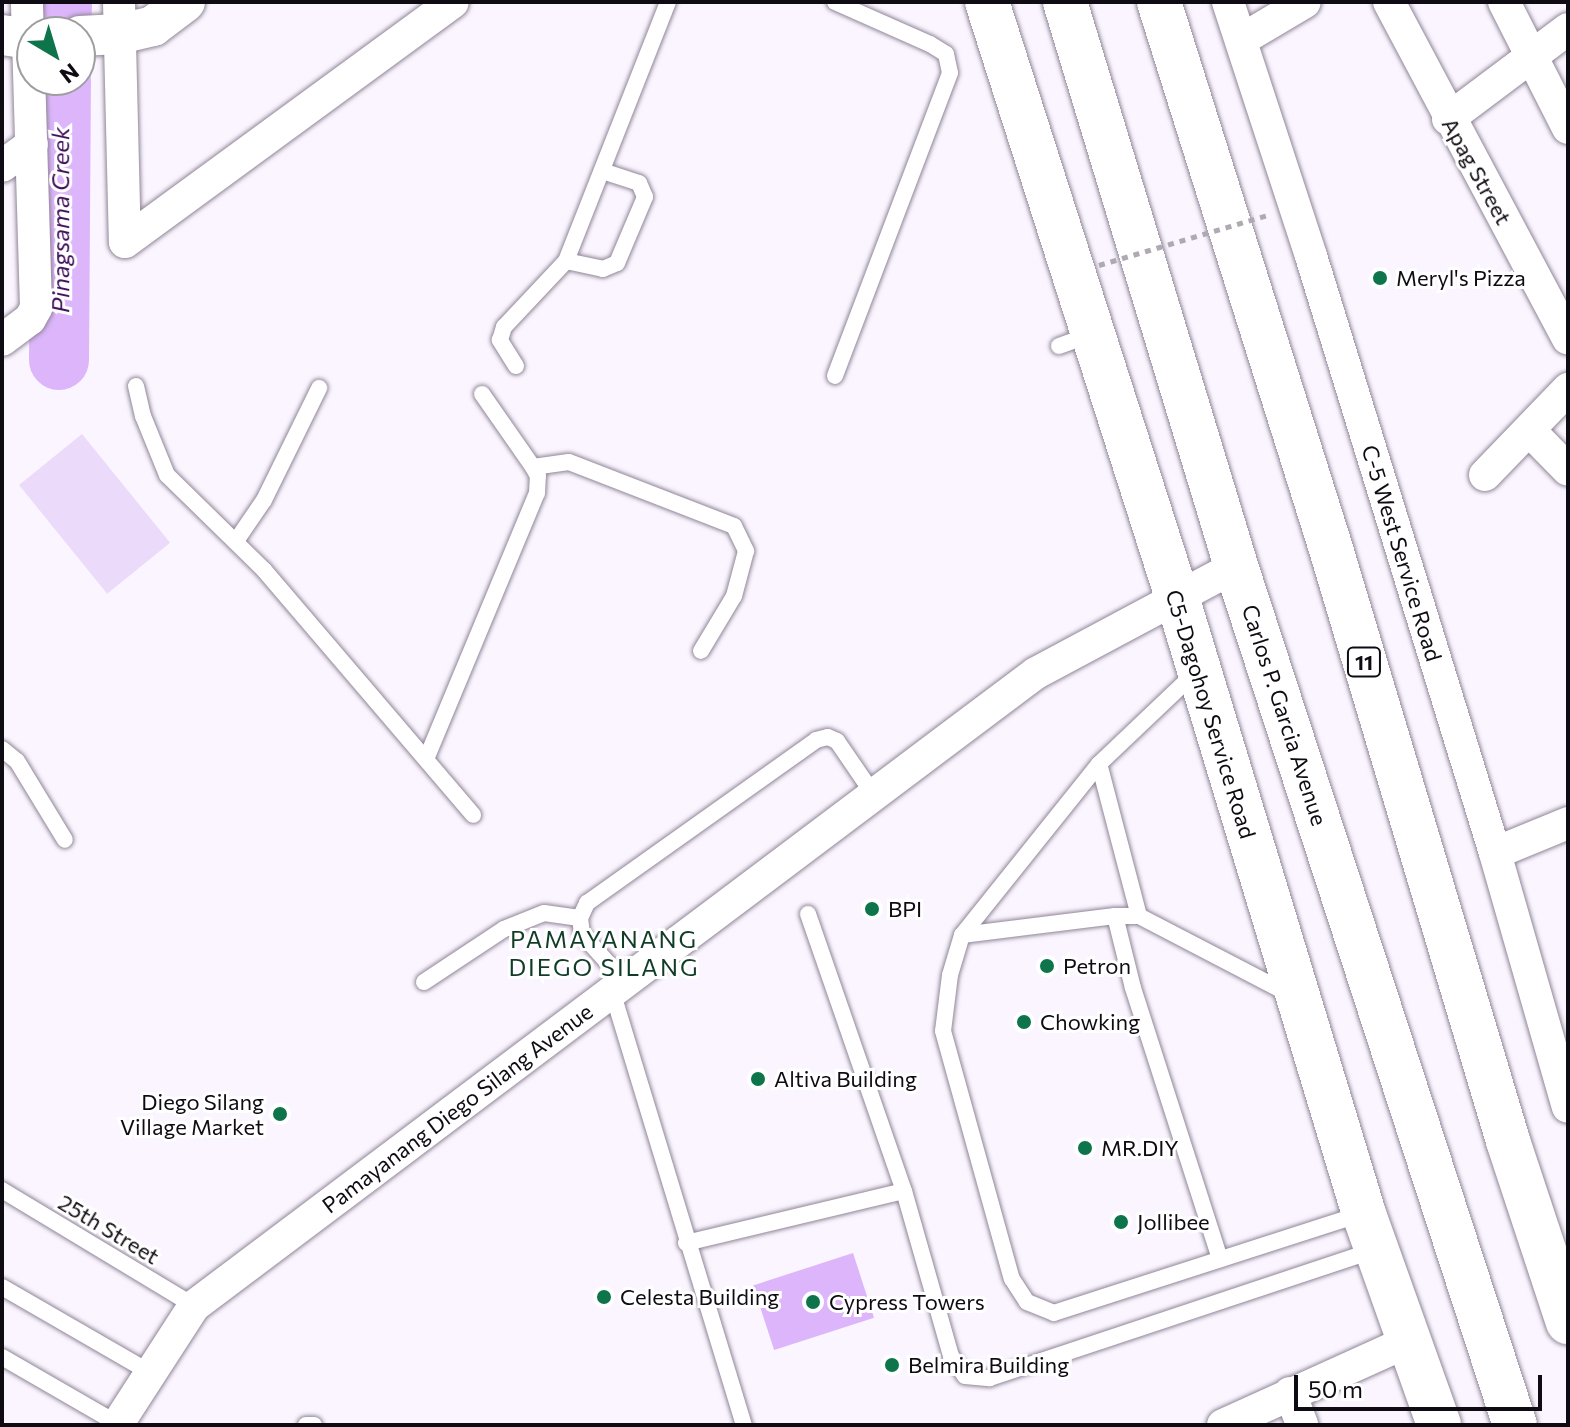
<!DOCTYPE html>
<style>
body{margin:0}
#map{position:relative;width:1570px;height:1427px;overflow:hidden;background:#faf5fe;font-family:Commissioner,sans-serif}
div>[style]{position:absolute}
.green>*{inset:0;background:#ecdafb;transform-origin:0 0}
.water>*{inset:0;background:#dcb5fb;transform-origin:0 0}
.river>*{height:60px;margin:-30px;padding:0 30px;transform-origin:30px;border-radius:30px;background:#dcb5fb}
.roads{filter:drop-shadow(0 0 2px #908598) drop-shadow(0 0 2px #908598)}
.service>*{height:16px;margin:-8px;padding:0 8px;transform-origin:8px;border-radius:8px;background:#fff}
.minor>*{height:32px;margin:-16px;padding:0 16px;transform-origin:16px;border-radius:16px;background:#fff}
.tertiary>*{height:40px;margin:-20px;padding:0 20px;transform-origin:20px;border-radius:20px;background:#fff}
.secondary>*{height:44px;margin:-22px;padding:0 22px;transform-origin:22px;border-radius:22px;background:#fff}
.primary>*{height:44px;margin:-22px;padding:0 22px;transform-origin:22px;border-radius:22px;background:#fff}
.path-bridge>*{height:5px;margin-top:-2.5px;transform-origin:0;background:repeating-linear-gradient(90deg,#aea9b2 0 6px,transparent 0 12px)}
.dots>*{width:22px;height:22px;translate:-50% -50%;box-sizing:border-box;border:4px solid #fff;border-radius:50%}
span{translate:-50% -50%;white-space:nowrap;text-align:center;line-height:1.15;-webkit-text-stroke:6px #fff;paint-order:stroke}
.shield-label span{padding:2px 6px;background:#fff;border:2px solid;border-radius:6px;-webkit-text-stroke-width:0}
.shield-label{font-size:20px;color:#0f0b12;font-weight:700}
.street-label{font-size:22px;color:#0f0b12}
.poi-label{font-size:22px;color:#0f0b12}
.left{translate:0 -50%;text-align:left}
.right{translate:-100% -50%;text-align:right}
.water-label{font-size:24px;color:#41115c;font-style:italic}
.neighbourhood-label{font-size:24px;color:#103c28;letter-spacing:2px}
.frame{position:absolute;inset:0;border:4px solid #0f0b12;pointer-events:none}
.north{position:absolute;left:16px;top:16px;width:80px;height:80px;box-sizing:border-box;background:#fff;border:2px solid #9f9da0;border-radius:50%;rotate:142deg;font-size:22px;font-weight:700;line-height:32px;text-align:center;color:#0f0b12}
.north::after{content:'';display:block;margin:auto;width:28px;height:36px;background:#0e744c;clip-path:polygon(50% 0,100% 100%,50% 72%,0 100%)}
.scale{position:absolute;left:1294px;top:1375px;width:248px;height:36px;box-sizing:border-box;border:4px solid #0f0b12;border-top:0;padding-left:10px;font-size:24px;line-height:28px;white-space:nowrap;color:#0f0b12;-webkit-text-stroke:6px #fff;paint-order:stroke}
</style>
<div id="map">
<div class="green">
<div style="left:82px;top:434px;width:140px;height:81px;rotate:51deg"></div>
</div>
<div class="water">
<div style="left:853px;top:1253px;width:68px;height:105px;rotate:72deg"></div>
</div>
<div class="river">
<div style="left:61px;top:32px;width:30px;rotate:-88deg"></div>
<div style="left:59px;top:360px;width:280px;rotate:-89.6deg"></div>
</div>
<div class="roads">
<div class="service">
<div style="left:835px;top:2px;width:104px;rotate:23.9deg"></div>
<div style="left:930px;top:44px;width:19px;rotate:32deg"></div>
<div style="left:946px;top:54px;width:19px;rotate:78deg"></div>
<div style="left:950px;top:73px;width:324px;rotate:110.8deg"></div>
<div style="left:566px;top:261px;width:38px;rotate:12deg"></div>
<div style="left:603px;top:269px;width:15px;rotate:-23deg"></div>
<div style="left:617px;top:263px;width:72px;rotate:-67deg"></div>
<div style="left:645px;top:197px;width:15px;rotate:-113deg"></div>
<div style="left:639px;top:183px;width:39px;rotate:-162deg"></div>
<div style="left:1059px;top:346px;width:33px;rotate:-20deg"></div>
<div style="left:516px;top:366px;width:31px;rotate:-122deg"></div>
<div style="left:500px;top:340px;width:14px;rotate:-73deg"></div>
<div style="left:504px;top:327px;width:91px;rotate:-46.8deg"></div>
<div style="left:566px;top:261px;width:278px;rotate:-68.5deg"></div>
<div style="left:136px;top:386px;width:31px;rotate:77deg"></div>
<div style="left:143px;top:416px;width:64px;rotate:67.9deg"></div>
<div style="left:167px;top:475px;width:136px;rotate:44.4deg"></div>
<div style="left:264px;top:570px;width:322px;rotate:49.5deg"></div>
<div style="left:533px;top:467px;width:36px;rotate:-8deg"></div>
<div style="left:569px;top:462px;width:177px;rotate:21.2deg"></div>
<div style="left:734px;top:526px;width:28px;rotate:64deg"></div>
<div style="left:746px;top:551px;width:47px;rotate:104.9deg"></div>
<div style="left:734px;top:596px;width:64px;rotate:121deg"></div>
<div style="left:236px;top:541px;width:50px;rotate:-55.7deg"></div>
<div style="left:264px;top:500px;width:125px;rotate:-63.8deg"></div>
<div style="left:2px;top:749px;width:19px;rotate:39deg"></div>
<div style="left:17px;top:761px;width:92px;rotate:58.7deg"></div>
<div style="left:427px;top:757px;width:286px;rotate:-67.4deg"></div>
<div style="left:537px;top:493px;width:17px;rotate:-87deg"></div>
<div style="left:538px;top:476px;width:10px;rotate:-119deg"></div>
<div style="left:533px;top:467px;width:89px;rotate:-124.9deg"></div>
<div style="left:1099px;top:764px;width:219px;rotate:128.7deg"></div>
<div style="left:962px;top:935px;width:42px;rotate:106.7deg"></div>
<div style="left:950px;top:975px;width:56px;rotate:97.1deg"></div>
<div style="left:943px;top:1031px;width:257px;rotate:74.5deg"></div>
<div style="left:1012px;top:1279px;width:27px;rotate:57deg"></div>
<div style="left:1027px;top:1302px;width:29px;rotate:22deg"></div>
<div style="left:1054px;top:1313px;width:323px;rotate:-17.9deg"></div>
<div style="left:808px;top:914px;width:293px;rotate:70.9deg"></div>
<div style="left:904px;top:1191px;width:172px;rotate:74.1deg"></div>
<div style="left:951px;top:1356px;width:24px;rotate:55deg"></div>
<div style="left:965px;top:1376px;width:25px;rotate:5deg"></div>
<div style="left:990px;top:1378px;width:405px;rotate:-18.4deg"></div>
<div style="left:1139px;top:916px;width:157px;rotate:-104.7deg"></div>
<div style="left:1099px;top:764px;width:135px;rotate:-43.5deg"></div>
<div style="left:962px;top:935px;width:154px;rotate:-7.1deg"></div>
<div style="left:424px;top:982px;width:96px;rotate:-33.5deg"></div>
<div style="left:504px;top:929px;width:43px;rotate:-21.8deg"></div>
<div style="left:544px;top:913px;width:36px;rotate:8deg"></div>
<div style="left:625px;top:982px;width:64px;rotate:-131.9deg"></div>
<div style="left:582px;top:934px;width:16px;rotate:-97deg"></div>
<div style="left:580px;top:918px;width:17px;rotate:-65deg"></div>
<div style="left:587px;top:903px;width:281px;rotate:-35.4deg"></div>
<div style="left:816px;top:740px;width:12px;rotate:-14deg"></div>
<div style="left:828px;top:737px;width:10px;rotate:24deg"></div>
<div style="left:837px;top:741px;width:65px;rotate:55.6deg"></div>
<div style="left:612px;top:991px;width:454px;rotate:73.1deg"></div>
<div style="left:2px;top:1190px;width:224px;rotate:31.1deg"></div>
<div style="left:686px;top:1243px;width:224px;rotate:-13.4deg"></div>
<div style="left:1220px;top:1259px;width:285px;rotate:-107.8deg"></div>
<div style="left:1133px;top:988px;width:74px;rotate:-104deg"></div>
<div style="left:1115px;top:916px;width:24px"></div>
<div style="left:1139px;top:916px;width:171px;rotate:27.5deg"></div>
<div style="left:2px;top:1287px;width:170px;rotate:30deg"></div>
<div style="left:2px;top:1357px;width:134px;rotate:30deg"></div>
<div style="left:306px;top:1425px;width:8px"></div>
</div>
<div class="minor">
<div style="left:119px;top:2px;width:240px;rotate:88.6deg"></div>
<div style="left:1228px;top:2px;width:267px;rotate:71.9deg"></div>
<div style="left:1311px;top:256px;width:625px;rotate:72.87deg"></div>
<div style="left:1495px;top:853px;width:264px;rotate:74deg"></div>
<div style="left:1389px;top:2px;width:381px;rotate:62deg"></div>
<div style="left:1504px;top:2px;width:141px;rotate:63.1deg"></div>
<div style="left:1241px;top:40px;width:74px;rotate:-30.7deg"></div>
<div style="left:1448px;top:119px;width:150px;rotate:-36.9deg"></div>
<div style="left:2px;top:166px;width:37px;rotate:-36deg"></div>
<div style="left:125px;top:242px;width:406px;rotate:-36.2deg"></div>
<div style="left:2px;top:340px;width:35px;rotate:-37deg"></div>
<div style="left:30px;top:319px;width:13px;rotate:-61deg"></div>
<div style="left:36px;top:308px;width:306px;rotate:-91.7deg"></div>
<div style="left:1530px;top:431px;width:54px;rotate:45.7deg"></div>
<div style="left:1485px;top:475px;width:120px;rotate:-46deg"></div>
<div style="left:1495px;top:853px;width:79px;rotate:-22.3deg"></div>
<div style="left:1290px;top:1393px;width:34px;rotate:69deg"></div>
<div style="left:117px;top:1425px;width:142px;rotate:-57.1deg"></div>
<div style="left:194px;top:1306px;width:1053px;rotate:-36.94deg"></div>
<div style="left:1036px;top:673px;width:227px;rotate:-28.1deg"></div>
<div style="left:1223px;top:1425px;width:202px;rotate:-24.3deg"></div>
</div>
<div class="tertiary">
<div style="left:2px;top:35px;width:30px;rotate:8deg"></div>
<div style="left:80px;top:36px;width:39px;rotate:-3deg"></div>
<div style="left:119px;top:34px;width:35px;rotate:-13deg"></div>
<div style="left:153px;top:26px;width:40px;rotate:-37deg"></div>
</div>
<div class="secondary">
<div style="left:987px;top:2px;width:625px;rotate:72.29deg"></div>
<div style="left:1177px;top:597px;width:645px;rotate:73.14deg"></div>
<div style="left:1364px;top:1214px;width:224px;rotate:70.4deg"></div>
</div>
<div class="primary">
<div style="left:1065px;top:2px;width:589px;rotate:73.13deg"></div>
<div style="left:1236px;top:566px;width:903px;rotate:72.01deg"></div>
<div style="left:1159px;top:2px;width:573px;rotate:72.54deg"></div>
<div style="left:1331px;top:549px;width:618px;rotate:73.35deg"></div>
<div style="left:1508px;top:1141px;width:191px;rotate:71.7deg"></div>
</div>
</div>
<div class="path-bridge">
<div style="left:1099px;top:265px;width:179px;rotate:-16.5deg"></div>
</div>
<div class="dots">
<div style="left:1380px;top:278px;background:#0e744c"></div>
<div style="left:872px;top:909px;background:#0e744c"></div>
<div style="left:1047px;top:966px;background:#0e744c"></div>
<div style="left:1024px;top:1022px;background:#0e744c"></div>
<div style="left:758px;top:1079px;background:#0e744c"></div>
<div style="left:280px;top:1114px;background:#0e744c"></div>
<div style="left:1085px;top:1148px;background:#0e744c"></div>
<div style="left:1121px;top:1222px;background:#0e744c"></div>
<div style="left:604px;top:1297px;background:#0e744c"></div>
<div style="left:813px;top:1302px;background:#0e744c"></div>
<div style="left:892px;top:1365px;background:#0e744c"></div>
</div>
<div class="shield-label">
<span style="left:1364px;top:662px">11</span>
</div>
<div class="street-label">
<span style="left:1477px;top:171px;rotate:61deg">Apag Street</span>
<span style="left:1402px;top:553px;rotate:73deg">C-5 West Service Road</span>
<span style="left:1211px;top:714px;rotate:73deg">C5-Dagohoy Service Road</span>
<span style="left:1285px;top:715px;rotate:72deg">Carlos P. Garcia Avenue</span>
<span style="left:457px;top:1108px;rotate:-37deg">Pamayanang Diego Silang Avenue</span>
<span style="left:109px;top:1229px;rotate:31deg">25th Street</span>
</div>
<div class="poi-label">
<span class="left" style="left:1396px;top:278px">Meryl's Pizza</span>
<span class="left" style="left:888px;top:909px">BPI</span>
<span class="left" style="left:1063px;top:966px">Petron</span>
<span class="left" style="left:1040px;top:1022px">Chowking</span>
<span class="left" style="left:774px;top:1079px">Altiva Building</span>
<span class="right" style="left:264px;top:1114px">Diego Silang<br>Village Market</span>
<span class="left" style="left:1101px;top:1148px">MR.DIY</span>
<span class="left" style="left:1137px;top:1222px">Jollibee</span>
<span class="left" style="left:620px;top:1297px">Celesta Building</span>
<span class="left" style="left:829px;top:1302px">Cypress Towers</span>
<span class="left" style="left:908px;top:1365px">Belmira Building</span>
</div>
<div class="water-label">
<span style="left:60px;top:220px;rotate:-90deg">Pinagsama Creek</span>
</div>
<div class="neighbourhood-label">
<span style="left:604px;top:953px">PAMAYANANG<br>DIEGO SILANG</span>
</div>
<div class="frame"></div>
<div class="north">N</div>
<div class="scale">50 m</div>
</div>
